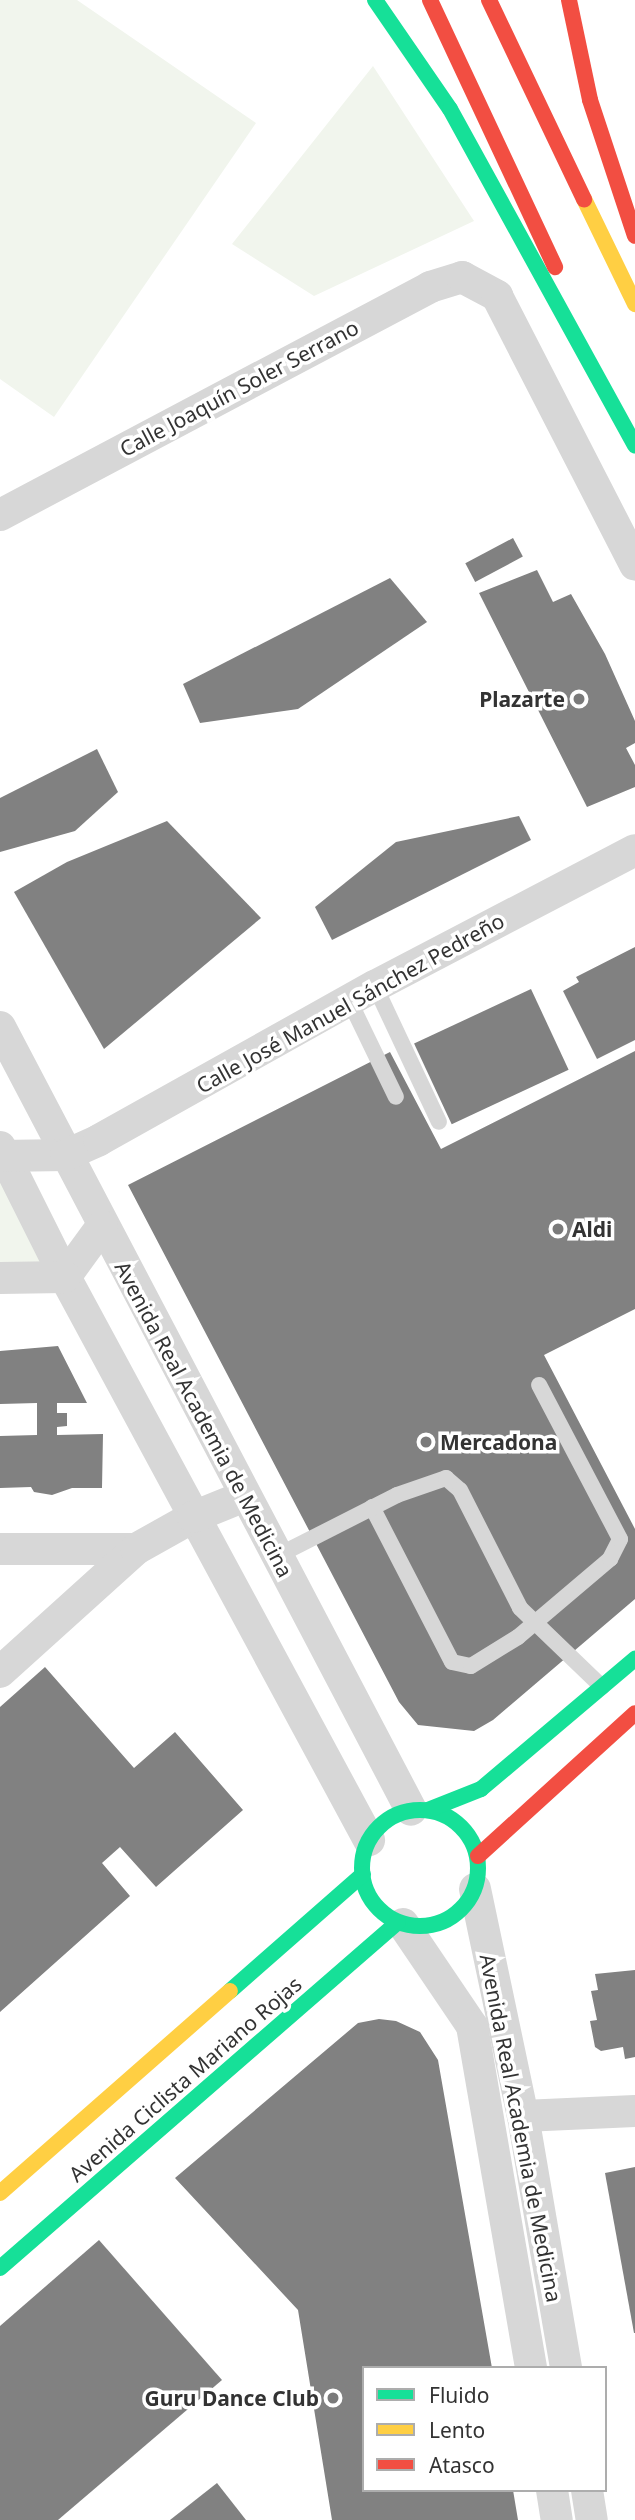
<!DOCTYPE html>
<meta charset="utf-8">
<style>
body{margin:0}
#map{position:relative;width:635px;height:2520px;overflow:hidden;background:#fff;font-family:"Noto Sans",sans-serif}
div>[style]{position:absolute}
.green>*{inset:0;background:#f1f5ed}
.building>*{inset:0;background:#818181;transform-origin:0 0}
.lane>*{height:16px;margin:-8px;padding:0 8px;transform-origin:8px;border-radius:8px;background:#d7d7d7}
.street>*{height:32px;margin:-16px;padding:0 16px;transform-origin:16px;border-radius:16px;background:#d7d7d7}
.fast>*{height:16px;margin:-8px;padding:0 8px;transform-origin:8px;border-radius:8px;background:#16e098}
.fast>.ring{margin:-8px;padding:0;box-sizing:content-box;background:none;border:16px solid #16e098;border-radius:50%}
.slow>*{height:16px;margin:-8px;padding:0 8px;transform-origin:8px;border-radius:8px;background:#ffcf43}
.jam>*{height:16px;margin:-8px;padding:0 8px;transform-origin:8px;border-radius:8px;background:#f24e42}
.dots>*{width:19px;height:19px;translate:-50% -50%;box-sizing:border-box;border:4px solid #fff;border-radius:50%}
span{translate:-50% -50%;white-space:nowrap;text-align:center;line-height:1.15;-webkit-text-stroke:7px #fff;paint-order:stroke}
.street-label{font-size:21px;color:#333}
.poi-label{font-size:21px;color:#333;font-weight:700}
.right{translate:-100% -50%;text-align:right}
.left{translate:0 -50%;text-align:left}
.legend{position:absolute;left:362px;top:2366px;width:245px;height:126px;box-sizing:border-box;background:#fff;border:2px solid #adadad;margin:0;padding:9px 12px;list-style:none;font-size:21px;color:#333}
.legend li{display:flex;align-items:center;gap:14px;height:35px}
.legend b{width:35px;border:2px solid #adadad}
</style>
<div id="map">
<div class="green">
<div style="clip-path:polygon(0 0,77px 0,256px 123px,54px 417px,0 379px)"></div>
<div style="clip-path:polygon(373px 66px,474px 221px,314px 296px,232px 244px)"></div>
<div style="clip-path:polygon(0 1156px,65px 1277px,0 1278px)"></div>
</div>
<div class="building">
<div style="left:513px;top:538px;width:21px;height:54px;rotate:62deg"></div>
<div style="clip-path:polygon(537px 570px,553px 602px,571px 594px,605px 654px,635px 721px,635px 743px,626px 748px,635px 765px,635px 787px,587px 807px,479px 593px)"></div>
<div style="clip-path:polygon(390px 578px,427px 622px,298px 709px,200px 723px,183px 684px)"></div>
<div style="clip-path:polygon(97px 749px,118px 792px,75px 831px,0 852px,0 798px)"></div>
<div style="clip-path:polygon(519px 816px,531px 840px,332px 940px,315px 907px,396px 842px)"></div>
<div style="clip-path:polygon(167px 821px,261px 918px,104px 1049px,14px 892px,67px 862px)"></div>
<div style="clip-path:polygon(635px 947px,635px 1040px,597px 1059px,563px 991px,579px 982px,576px 977px)"></div>
<div style="left:531px;top:989px;width:89px;height:129px;rotate:65deg"></div>
<div style="clip-path:polygon(635px 1051px,635px 1309px,544px 1355px,635px 1529px,635px 1599px,493px 1720px,474px 1731px,418px 1725px,399px 1702px,128px 1185px,390px 1052px,441px 1149px)"></div>
<div style="clip-path:polygon(58px 1346px,87px 1403px,57px 1403px,57px 1413px,67px 1413px,67px 1426px,57px 1427px,57px 1435px,103px 1434px,102px 1488px,72px 1488px,52px 1495px,34px 1492px,31px 1487px,0 1488px,0 1436px,37px 1435px,37px 1403px,0 1404px,0 1351px)"></div>
<div style="clip-path:polygon(45px 1667px,134px 1768px,175px 1732px,243px 1810px,156px 1887px,120px 1847px,102px 1863px,130px 1896px,0 2012px,0 1707px)"></div>
<div style="clip-path:polygon(635px 1970px,635px 2057px,625px 2059px,623px 2047px,601px 2051px,595px 2047px,590px 2021px,597px 2020px,591px 1991px,598px 1990px,595px 1974px)"></div>
<div style="clip-path:polygon(379px 2019px,396px 2021px,420px 2032px,438px 2060px,492px 2368px,364px 2368px,364px 2490px,513px 2490px,518px 2520px,332px 2520px,298px 2310px,175px 2178px,358px 2023px)"></div>
<div style="clip-path:polygon(635px 2167px,635px 2333px,634px 2333px,605px 2173px)"></div>
<div style="clip-path:polygon(99px 2240px,222px 2380px,58px 2520px,0 2520px,0 2326px)"></div>
<div style="clip-path:polygon(217px 2483px,246px 2520px,170px 2520px)"></div>
</div>
<div class="lane">
<div style="left:375px;top:986px;width:150px;rotate:64.8deg"></div>
<div style="left:351px;top:1004px;width:103px;rotate:64.2deg"></div>
<div style="left:372px;top:1507px;width:174px;rotate:62.7deg"></div>
<div style="left:452px;top:1662px;width:19px;rotate:12deg"></div>
<div style="left:471px;top:1666px;width:55px;rotate:-31.7deg"></div>
<div style="left:518px;top:1637px;width:121px;rotate:-40.3deg"></div>
<div style="left:610px;top:1559px;width:22px;rotate:-63deg"></div>
<div style="left:620px;top:1539px;width:174px;rotate:-117.7deg"></div>
<div style="left:277px;top:1556px;width:135px;rotate:-26.9deg"></div>
<div style="left:397px;top:1495px;width:52px;rotate:-19.1deg"></div>
<div style="left:446px;top:1478px;width:18px;rotate:41deg"></div>
<div style="left:460px;top:1490px;width:132px;rotate:63deg"></div>
<div style="left:520px;top:1608px;width:114px;rotate:43.9deg"></div>
</div>
<div class="street">
<div style="left:0;top:515px;width:487px;rotate:-27.9deg"></div>
<div style="left:430px;top:287px;width:34px;rotate:-17deg"></div>
<div style="left:462px;top:277px;width:40px;rotate:28deg"></div>
<div style="left:497px;top:296px;width:302px;rotate:62.8deg"></div>
<div style="left:0;top:1027px;width:884px;rotate:62.3deg"></div>
<div style="left:0;top:1147px;width:145px;rotate:63.4deg"></div>
<div style="left:65px;top:1277px;width:640px;rotate:61.63deg"></div>
<div style="left:0;top:1156px;width:66px;rotate:-0.9deg"></div>
<div style="left:66px;top:1155px;width:36px;rotate:-24deg"></div>
<div style="left:99px;top:1140px;width:316px;rotate:-29.2deg"></div>
<div style="left:375px;top:986px;width:293px;rotate:-27.6deg"></div>
<div style="left:65px;top:1277px;width:63px;rotate:-54deg"></div>
<div style="left:0;top:1278px;width:65px;rotate:-0.9deg"></div>
<div style="left:0;top:1549px;width:136px"></div>
<div style="left:0;top:1672px;width:183px;rotate:-42.1deg"></div>
<div style="left:136px;top:1549px;width:65px;rotate:-29.3deg"></div>
<div style="left:193px;top:1517px;width:56px;rotate:-22deg"></div>
<div style="left:475px;top:1889px;width:232px;rotate:78.1deg"></div>
<div style="left:523px;top:2116px;width:256px;rotate:80.3deg"></div>
<div style="left:403px;top:1924px;width:123px;rotate:55.9deg"></div>
<div style="left:472px;top:2026px;width:347px;rotate:80.2deg"></div>
<div style="left:523px;top:2116px;width:112px;rotate:-2.6deg"></div>
<div style="left:552px;top:2490px;width:30px;rotate:81deg"></div>
<div style="left:587px;top:2490px;width:30px;rotate:81deg"></div>
</div>
<div class="fast">
<div style="left:375px;top:0;width:132px;rotate:55.5deg"></div>
<div style="left:450px;top:109px;width:384px;rotate:61.2deg"></div>
<div class="ring" style="left:362px;top:1810px;width:100px;height:100px"></div>
<div style="left:428px;top:1810px;width:57px;rotate:-21.6deg"></div>
<div style="left:481px;top:1789px;width:202px;rotate:-40.2deg"></div>
<div style="left:230px;top:1991px;width:177px;rotate:-41.3deg"></div>
<div style="left:0;top:2268px;width:527px;rotate:-41deg"></div>
</div>
<div class="slow">
<div style="left:584px;top:199px;width:117px;rotate:64.1deg"></div>
<div style="left:0;top:2193px;width:306px;rotate:-41.3deg"></div>
</div>
<div class="jam">
<div style="left:430px;top:0;width:295px;rotate:64.9deg"></div>
<div style="left:489px;top:0;width:221px;rotate:64.5deg"></div>
<div style="left:569px;top:0;width:102px;rotate:78.1deg"></div>
<div style="left:590px;top:100px;width:143px;rotate:71.7deg"></div>
<div style="left:478px;top:1856px;width:212px;rotate:-42.3deg"></div>
</div>
<div class="dots">
<div style="left:579px;top:699px;background:#7a7a7a"></div>
<div style="left:558px;top:1229px;background:#7a7a7a"></div>
<div style="left:426px;top:1442px;background:#7a7a7a"></div>
<div style="left:333px;top:2398px;background:#7a7a7a"></div>
</div>
<div class="street-label">
<span style="left:239px;top:388px;rotate:-28deg">Calle Joaquín Soler Serrano</span>
<span style="left:350px;top:1003px;rotate:-29deg">Calle José Manuel Sánchez Pedreño</span>
<span style="left:204px;top:1419px;rotate:62deg">Avenida Real Academia de Medicina</span>
<span style="left:185px;top:2079px;rotate:-41deg">Avenida Ciclista Mariano Rojas</span>
<span style="left:521px;top:2128px;rotate:79deg">Avenida Real Academia de Medicina</span>
</div>
<div class="poi-label">
<span class="right" style="left:565px;top:699px">Plazarte</span>
<span class="left" style="left:572px;top:1229px">Aldi</span>
<span class="left" style="left:440px;top:1442px">Mercadona</span>
<span class="right" style="left:319px;top:2398px">Guru Dance Club</span>
</div>
<ul class="legend">
<li><b style="height:9px;background:#16e098"></b>Fluido</li>
<li><b style="height:9px;background:#ffcf43"></b>Lento</li>
<li><b style="height:9px;background:#f24e42"></b>Atasco</li>
</ul>
</div>
